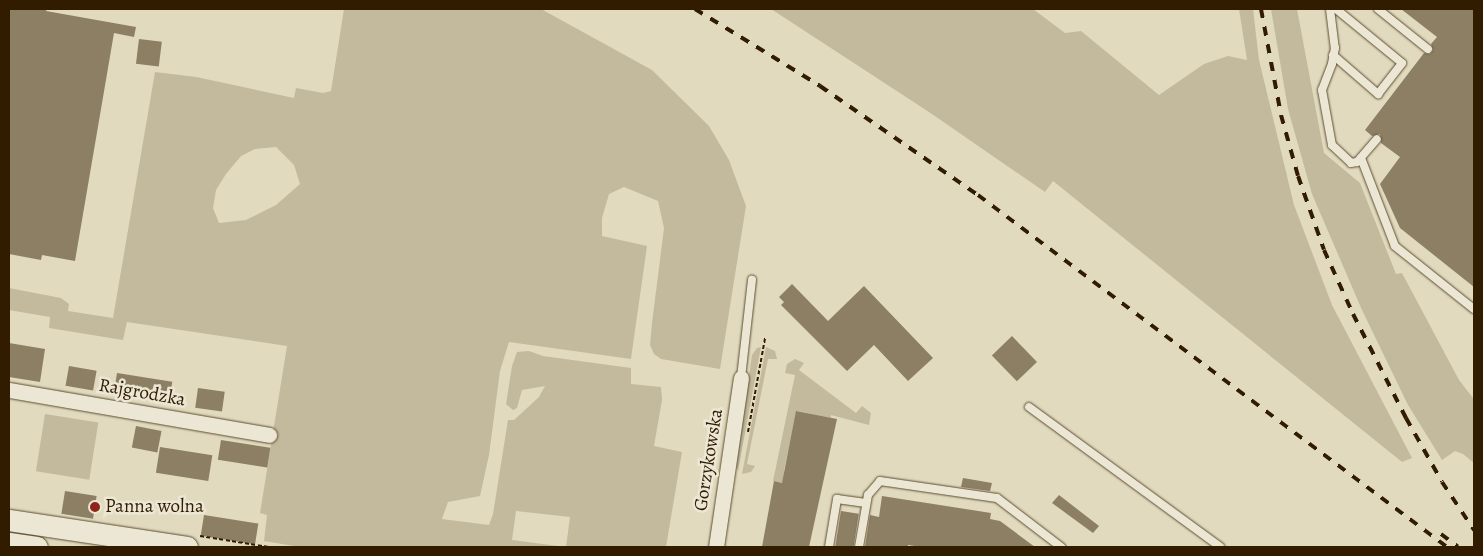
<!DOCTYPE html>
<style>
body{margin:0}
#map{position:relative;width:1483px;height:556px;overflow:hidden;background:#e1dabe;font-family:Alegreya,serif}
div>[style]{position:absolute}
.green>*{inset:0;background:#c3ba9e;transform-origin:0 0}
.building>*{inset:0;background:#8d7f63;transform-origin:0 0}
.path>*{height:2px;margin-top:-1px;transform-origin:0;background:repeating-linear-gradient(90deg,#311c00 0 4px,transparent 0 6.5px)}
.roads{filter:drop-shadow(0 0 1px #5d4c30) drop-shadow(0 0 1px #5d4c30)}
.lane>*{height:8px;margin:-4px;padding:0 4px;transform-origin:4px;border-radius:4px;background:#ece7d5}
.street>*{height:15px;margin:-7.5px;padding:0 7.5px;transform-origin:7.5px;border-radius:7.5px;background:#ece7d5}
.secondary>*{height:21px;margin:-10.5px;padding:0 10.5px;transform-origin:10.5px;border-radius:10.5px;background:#ece7d5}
.rail>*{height:4px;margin-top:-2px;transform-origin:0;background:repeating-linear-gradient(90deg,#311c00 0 9px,transparent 0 18px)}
.dots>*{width:14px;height:14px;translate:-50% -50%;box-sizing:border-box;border:2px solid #ece7d5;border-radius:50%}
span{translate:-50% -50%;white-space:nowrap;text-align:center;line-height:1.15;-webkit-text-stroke:5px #ece7d5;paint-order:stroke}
.street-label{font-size:19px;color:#311c00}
.poi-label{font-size:19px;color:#311c00}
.left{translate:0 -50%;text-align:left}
.frame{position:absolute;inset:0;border:10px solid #311c00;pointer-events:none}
</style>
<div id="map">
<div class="green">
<div style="clip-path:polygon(evenodd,344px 9px,541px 9px,652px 70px,709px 126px,729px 160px,746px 206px,720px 369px,661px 359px,654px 354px,650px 345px,652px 323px,664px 228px,658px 201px,624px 187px,609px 194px,602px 218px,602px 236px,647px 246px,631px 359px,509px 342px,500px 371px,489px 455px,480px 496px,448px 502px,442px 519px,489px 525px,493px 514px,508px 420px,514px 420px,539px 397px,545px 386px,522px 390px,517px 408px,513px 410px,506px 404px,512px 366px,517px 352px,529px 351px,543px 356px,631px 368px,631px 384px,661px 387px,662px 400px,654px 446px,682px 452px,666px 547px,300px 547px,264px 541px,267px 515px,260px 513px,287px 346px,127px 322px,123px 340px,49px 328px,50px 317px,9px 310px,9px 288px,61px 298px,69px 304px,68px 311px,113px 318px,155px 72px,196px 77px,294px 98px,296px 88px,323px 93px,331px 91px,344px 9px,276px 147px,294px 165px,300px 184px,276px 205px,246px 220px,219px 223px,213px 208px,216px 190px,226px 174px,241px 156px,255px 149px,276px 147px,344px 9px,516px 511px,570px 517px,566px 547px,512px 540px,516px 511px)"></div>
<div style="clip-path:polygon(771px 9px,1033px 9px,1065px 33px,1081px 31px,1159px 95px,1204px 64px,1228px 56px,1247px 60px,1239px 9px,1253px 9px,1259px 60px,1294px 205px,1332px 305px,1412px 458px,1402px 462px,1053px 181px,1045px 192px,929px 112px)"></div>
<div style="clip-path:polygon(1271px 9px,1297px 9px,1324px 153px,1360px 183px,1396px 274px,1402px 273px,1459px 380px,1473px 398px,1474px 396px,1474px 463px,1463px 454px,1455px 451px,1442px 460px,1408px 405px,1362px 310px,1312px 194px,1288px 109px)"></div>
<div style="clip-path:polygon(761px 347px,738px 471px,736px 465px,752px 355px,757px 348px)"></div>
<div style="clip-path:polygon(766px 347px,775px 351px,777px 359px,768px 359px,747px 464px,755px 466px,751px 472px,742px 474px)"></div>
<div style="clip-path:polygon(795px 359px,804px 363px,799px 370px,856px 413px,862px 406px,871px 413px,869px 425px,831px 415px,831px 418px,797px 411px,784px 470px,788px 484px,773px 481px,795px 375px,785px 373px,787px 364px)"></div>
<div style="left:45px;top:414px;width:54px;height:58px;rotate:9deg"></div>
</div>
<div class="building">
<div style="clip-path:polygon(9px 9px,47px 9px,46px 11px,136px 27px,134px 37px,114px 33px,75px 261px,42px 255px,41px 260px,9px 254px)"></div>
<div style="clip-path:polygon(1401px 9px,1474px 9px,1474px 287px,1400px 228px,1380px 184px,1400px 157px,1381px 143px,1380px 134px,1372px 136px,1365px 130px,1424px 53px,1430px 54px,1433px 50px,1431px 44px,1437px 37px)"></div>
<div style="left:139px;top:39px;width:23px;height:25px;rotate:7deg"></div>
<div style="clip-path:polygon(792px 284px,828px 321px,864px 286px,933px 358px,908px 381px,874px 345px,847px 371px,781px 305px,784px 302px,779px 297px)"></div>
<div style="left:1012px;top:336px;width:36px;height:28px;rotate:46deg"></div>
<div style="clip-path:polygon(9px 343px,45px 349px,40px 382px,9px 377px)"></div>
<div style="left:69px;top:366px;width:28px;height:20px;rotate:10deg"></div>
<div style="left:117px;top:373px;width:56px;height:21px;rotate:9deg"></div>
<div style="left:198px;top:388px;width:27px;height:20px;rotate:8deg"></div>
<div style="clip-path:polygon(796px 411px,837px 419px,809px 547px,762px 547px,774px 481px,782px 483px)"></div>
<div style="left:136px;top:426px;width:26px;height:22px;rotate:11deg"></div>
<div style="left:221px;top:440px;width:50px;height:20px;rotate:9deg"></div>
<div style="left:160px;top:447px;width:53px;height:26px;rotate:9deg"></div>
<div style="clip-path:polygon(963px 478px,992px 483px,990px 491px,961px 487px)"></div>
<div style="left:65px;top:491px;width:32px;height:23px;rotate:9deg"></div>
<div style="clip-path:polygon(1059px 495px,1099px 526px,1093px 533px,1052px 503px)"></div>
<div style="clip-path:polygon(882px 496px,991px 513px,990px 519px,1000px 521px,1035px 547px,921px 547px,908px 545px,908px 547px,865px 547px,870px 515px,879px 517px)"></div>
<div style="left:841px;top:511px;width:18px;height:36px;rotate:9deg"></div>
<div style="left:204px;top:515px;width:55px;height:21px;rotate:9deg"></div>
</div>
<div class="path">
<div style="left:748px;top:432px;width:96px;rotate:-79.7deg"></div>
<div style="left:200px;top:536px;width:70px;rotate:9.1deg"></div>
</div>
<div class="roads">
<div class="lane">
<div style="left:1330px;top:9px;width:39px;rotate:83deg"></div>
<div style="left:1335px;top:48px;width:16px;rotate:101deg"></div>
<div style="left:1332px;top:64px;width:28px;rotate:111deg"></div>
<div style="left:1322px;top:90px;width:56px;rotate:79.7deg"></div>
<div style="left:1332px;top:145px;width:26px;rotate:43deg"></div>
<div style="left:1351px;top:163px;width:6px;rotate:-9deg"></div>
<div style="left:1357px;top:162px;width:30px;rotate:-49deg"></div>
<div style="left:1378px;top:9px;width:64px;rotate:38.7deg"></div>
<div style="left:1333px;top:55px;width:60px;rotate:40.9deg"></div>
<div style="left:1378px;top:94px;width:39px;rotate:-52deg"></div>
<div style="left:1402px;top:63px;width:85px;rotate:-140.7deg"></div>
<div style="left:1361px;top:158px;width:94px;rotate:68.9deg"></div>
<div style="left:1395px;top:246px;width:101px;rotate:38.6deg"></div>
<div style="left:741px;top:378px;width:99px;rotate:-83.6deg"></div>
<div style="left:1029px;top:407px;width:237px;rotate:36.2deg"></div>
<div style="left:829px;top:547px;width:49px;rotate:-80.5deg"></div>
<div style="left:837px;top:499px;width:29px;rotate:8deg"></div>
<div style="left:859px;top:547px;width:53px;rotate:-80.2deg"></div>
<div style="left:868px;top:495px;width:18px;rotate:-49deg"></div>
<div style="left:880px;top:481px;width:118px;rotate:8.3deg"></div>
<div style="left:997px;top:498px;width:81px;rotate:37.4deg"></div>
</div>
<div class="street">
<div style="left:9px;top:390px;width:264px;rotate:9.8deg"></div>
<div style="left:716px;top:547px;width:171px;rotate:-81.6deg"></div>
</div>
<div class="secondary">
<div style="left:9px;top:520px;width:180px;rotate:8.6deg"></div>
<div style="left:9px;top:543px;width:28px;rotate:8deg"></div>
</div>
</div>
<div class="rail">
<div style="left:695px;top:9px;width:147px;rotate:31.6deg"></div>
<div style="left:820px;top:86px;width:192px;rotate:34.6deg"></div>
<div style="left:978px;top:195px;width:586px;rotate:36.89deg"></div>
<div style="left:1261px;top:9px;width:108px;rotate:79.3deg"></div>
<div style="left:1281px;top:115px;width:63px;rotate:74.4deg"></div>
<div style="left:1298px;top:176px;width:78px;rotate:70.6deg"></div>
<div style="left:1324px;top:250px;width:70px;rotate:65.6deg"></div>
<div style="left:1353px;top:314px;width:117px;rotate:63deg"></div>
<div style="left:1406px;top:418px;width:73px;rotate:60.6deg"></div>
<div style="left:1442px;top:482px;width:58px;rotate:56.3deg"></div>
<div style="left:1441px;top:534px;width:21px;rotate:37deg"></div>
</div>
<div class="dots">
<div style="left:95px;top:507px;background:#8f2418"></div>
</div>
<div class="street-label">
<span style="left:142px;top:393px;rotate:10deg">Rajgrodzka</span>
<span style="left:709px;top:460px;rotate:-81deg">Gorzykowska</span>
</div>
<div class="poi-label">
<span class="left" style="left:105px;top:507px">Panna wolna</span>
</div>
<div class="frame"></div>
</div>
